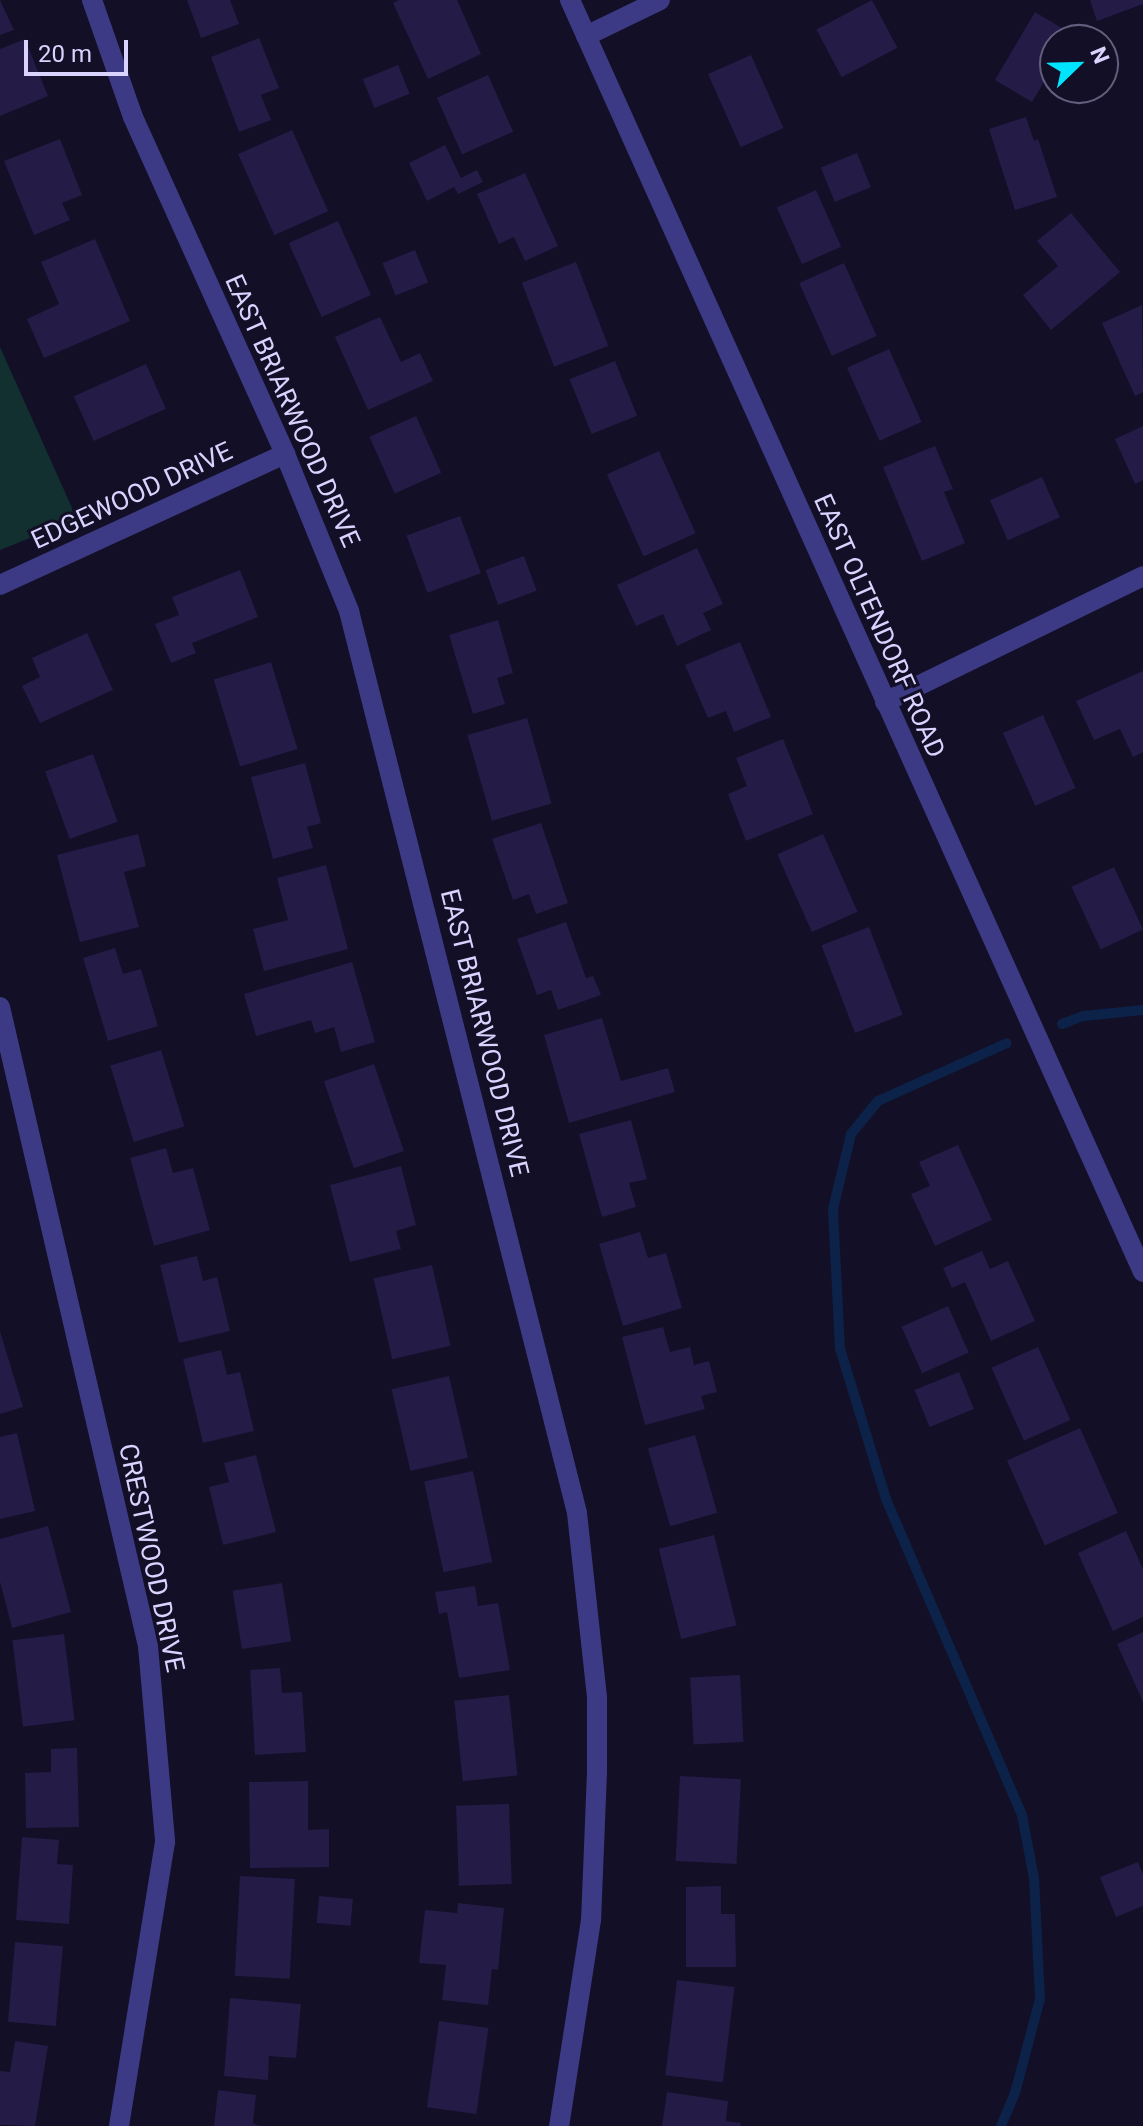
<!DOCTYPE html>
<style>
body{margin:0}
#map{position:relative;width:1143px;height:2126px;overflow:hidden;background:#130f26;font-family:Roboto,sans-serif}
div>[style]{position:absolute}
.green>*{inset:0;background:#12302f}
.stream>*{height:10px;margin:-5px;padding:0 5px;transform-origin:5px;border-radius:5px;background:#0c2248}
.building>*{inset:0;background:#241b47;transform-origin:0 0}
.minor>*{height:20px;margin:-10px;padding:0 10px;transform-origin:10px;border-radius:10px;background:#3d3a85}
span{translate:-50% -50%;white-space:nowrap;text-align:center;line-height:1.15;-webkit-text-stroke:6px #130f26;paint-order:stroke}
.street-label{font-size:26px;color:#d9d4ff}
.north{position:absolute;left:1039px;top:24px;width:80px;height:80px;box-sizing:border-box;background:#130f26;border:2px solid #625e7d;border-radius:50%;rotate:67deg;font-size:22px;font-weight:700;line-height:32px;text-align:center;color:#d9d4ff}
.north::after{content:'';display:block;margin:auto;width:28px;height:36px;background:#00e5ff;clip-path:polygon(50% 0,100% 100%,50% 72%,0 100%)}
.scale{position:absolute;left:24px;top:40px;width:104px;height:36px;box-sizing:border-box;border:4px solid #d9d4ff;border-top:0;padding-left:10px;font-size:24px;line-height:28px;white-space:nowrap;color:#d9d4ff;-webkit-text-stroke:6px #130f26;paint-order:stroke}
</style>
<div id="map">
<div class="green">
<div style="clip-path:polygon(0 347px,77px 519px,0 550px)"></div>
</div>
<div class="stream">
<div style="left:1062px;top:1024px;width:22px;rotate:-21deg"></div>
<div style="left:1083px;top:1016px;width:60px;rotate:-5.7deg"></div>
<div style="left:1001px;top:2126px;width:36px;rotate:-67deg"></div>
<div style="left:1015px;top:2093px;width:97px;rotate:-75.1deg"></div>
<div style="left:1040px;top:1999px;width:121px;rotate:-92.8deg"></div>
<div style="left:1034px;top:1878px;width:64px;rotate:-100.8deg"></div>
<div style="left:1022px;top:1815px;width:344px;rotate:-113.3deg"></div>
<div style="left:886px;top:1499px;width:157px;rotate:-107deg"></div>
<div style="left:840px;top:1349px;width:140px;rotate:-92.9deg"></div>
<div style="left:833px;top:1209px;width:77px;rotate:-76.5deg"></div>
<div style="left:851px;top:1134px;width:43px;rotate:-50.7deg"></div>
<div style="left:878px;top:1101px;width:141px;rotate:-24.2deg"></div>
</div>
<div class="building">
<div style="clip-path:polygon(0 0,14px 30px,0 35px)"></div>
<div style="clip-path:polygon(187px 0,230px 0,239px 24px,201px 38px)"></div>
<div style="clip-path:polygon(399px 0,457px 0,481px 54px,428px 79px,393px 3px)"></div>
<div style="left:872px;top:0;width:54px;height:63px;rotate:62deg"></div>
<div style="clip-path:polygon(1090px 0,1143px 0,1143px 4px,1097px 21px)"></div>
<div style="clip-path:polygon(1035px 12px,1072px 34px,1069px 40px,1055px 40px,1055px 63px,1032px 102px,995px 80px)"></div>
<div style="clip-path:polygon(259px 38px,279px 88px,261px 95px,271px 120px,239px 132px,211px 57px)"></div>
<div style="clip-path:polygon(25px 39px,48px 96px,0 116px,0 49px)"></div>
<div style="left:751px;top:55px;width:80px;height:47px;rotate:66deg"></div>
<div style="left:398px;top:65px;width:31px;height:38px;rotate:68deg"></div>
<div style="left:488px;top:75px;width:62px;height:56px;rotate:66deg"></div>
<div style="clip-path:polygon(1026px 117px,1034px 141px,1038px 139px,1057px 197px,1015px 210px,989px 129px)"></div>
<div style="left:292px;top:130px;width:89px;height:59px;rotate:66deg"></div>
<div style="clip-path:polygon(60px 139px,82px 195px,62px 203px,70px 220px,34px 235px,4px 161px)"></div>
<div style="clip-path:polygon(445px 145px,461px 178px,477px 170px,483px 182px,458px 194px,454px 187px,427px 201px,409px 163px)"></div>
<div style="left:857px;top:153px;width:37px;height:39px;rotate:68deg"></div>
<div style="clip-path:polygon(525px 173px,558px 246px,525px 261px,514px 237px,499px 244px,477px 194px)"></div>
<div style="left:816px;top:190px;width:62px;height:43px;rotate:66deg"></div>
<div style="clip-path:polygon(1071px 213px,1120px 272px,1051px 330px,1023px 295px,1058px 266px,1037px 241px)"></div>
<div style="left:338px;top:221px;width:81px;height:54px;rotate:66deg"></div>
<div style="clip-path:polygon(95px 239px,130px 321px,44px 358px,27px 319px,59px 304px,41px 262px)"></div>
<div style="left:415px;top:250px;width:35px;height:35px;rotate:68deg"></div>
<div style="left:576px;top:262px;width:90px;height:58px;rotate:69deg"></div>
<div style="left:844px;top:263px;width:80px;height:49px;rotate:66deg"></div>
<div style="clip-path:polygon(1142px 305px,1143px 392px,1135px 396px,1102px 323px)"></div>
<div style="clip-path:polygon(380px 317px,401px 362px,420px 353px,433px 381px,368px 410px,335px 337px)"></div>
<div style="left:889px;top:349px;width:80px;height:46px;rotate:66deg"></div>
<div style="left:615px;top:361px;width:59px;height:49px;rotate:68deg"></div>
<div style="left:146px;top:364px;width:49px;height:79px;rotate:66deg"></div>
<div style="left:416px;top:416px;width:62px;height:51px;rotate:66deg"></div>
<div style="clip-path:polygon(1143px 426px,1143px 480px,1135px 484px,1115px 439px)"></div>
<div style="clip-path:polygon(935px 446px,953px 489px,944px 492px,965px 543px,922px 561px,883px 467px)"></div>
<div style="left:659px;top:451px;width:90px;height:57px;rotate:66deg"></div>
<div style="left:1042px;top:477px;width:44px;height:57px;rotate:66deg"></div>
<div style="left:460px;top:516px;width:61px;height:57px;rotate:70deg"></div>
<div style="clip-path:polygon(697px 548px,723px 604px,703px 613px,711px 630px,677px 646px,663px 614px,636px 626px,617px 585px)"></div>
<div style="left:524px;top:556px;width:37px;height:41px;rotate:70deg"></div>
<div style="clip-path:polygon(240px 570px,258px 617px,192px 643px,196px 653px,171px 663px,155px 624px,179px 615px,172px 597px)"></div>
<div style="clip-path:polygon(498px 620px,513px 673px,497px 678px,505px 704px,473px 714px,449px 635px)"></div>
<div style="clip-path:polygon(87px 633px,113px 690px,40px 723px,22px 686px,40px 677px,32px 658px)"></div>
<div style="clip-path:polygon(740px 642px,771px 717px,734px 732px,726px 711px,708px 718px,685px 665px)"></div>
<div style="left:271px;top:662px;width:91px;height:60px;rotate:73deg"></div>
<div style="clip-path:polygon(1143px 671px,1143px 752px,1133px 757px,1120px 729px,1094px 740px,1076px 701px)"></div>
<div style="left:1043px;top:715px;width:80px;height:44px;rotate:66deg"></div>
<div style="left:527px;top:718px;width:89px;height:62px;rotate:74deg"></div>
<div style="clip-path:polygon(783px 739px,813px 814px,746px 841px,728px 794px,747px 786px,736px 758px)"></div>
<div style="left:93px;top:754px;width:72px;height:51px;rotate:70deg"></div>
<div style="clip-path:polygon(305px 763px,321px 823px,307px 827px,313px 848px,273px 859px,251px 777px)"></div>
<div style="clip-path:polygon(541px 823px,568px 903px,536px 914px,529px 894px,513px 900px,492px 839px)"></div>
<div style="clip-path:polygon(138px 834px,146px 866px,124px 872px,139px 927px,80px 942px,57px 855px)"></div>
<div style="left:823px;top:834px;width:85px;height:50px;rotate:66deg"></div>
<div style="clip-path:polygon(326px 865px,348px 949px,264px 971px,253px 929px,288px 920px,277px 878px)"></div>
<div style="left:1114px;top:867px;width:69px;height:47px;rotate:65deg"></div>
<div style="clip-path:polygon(566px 922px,586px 978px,593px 976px,601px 995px,558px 1010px,551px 990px,537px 995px,517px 939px)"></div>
<div style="left:869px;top:927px;width:94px;height:51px;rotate:69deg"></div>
<div style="clip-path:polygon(115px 948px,123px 974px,141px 969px,158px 1026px,108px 1041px,83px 958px)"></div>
<div style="clip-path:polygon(352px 962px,375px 1042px,341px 1052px,334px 1027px,315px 1033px,311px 1020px,256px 1036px,244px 994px)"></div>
<div style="clip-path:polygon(602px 1018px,621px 1081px,668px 1068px,675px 1092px,569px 1123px,544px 1035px)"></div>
<div style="left:161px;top:1050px;width:80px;height:53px;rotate:73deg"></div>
<div style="left:374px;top:1064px;width:92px;height:53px;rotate:71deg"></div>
<div style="clip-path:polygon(631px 1120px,647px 1179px,629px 1183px,636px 1207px,602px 1217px,579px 1134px)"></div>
<div style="clip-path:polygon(958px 1145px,992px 1220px,935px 1246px,911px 1194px,930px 1186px,919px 1162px)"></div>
<div style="clip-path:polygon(166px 1148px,173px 1173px,193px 1168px,210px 1230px,154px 1246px,130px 1158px)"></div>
<div style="clip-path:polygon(401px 1166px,416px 1225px,396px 1231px,401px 1249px,350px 1262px,330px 1185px)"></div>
<div style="clip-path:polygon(640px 1232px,648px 1258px,666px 1253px,682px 1308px,623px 1326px,599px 1244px)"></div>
<div style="clip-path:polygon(982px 1251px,990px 1269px,1008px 1261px,1035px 1321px,991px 1341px,965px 1282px,952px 1288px,943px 1268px)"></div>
<div style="clip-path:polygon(197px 1256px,203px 1281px,217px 1277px,230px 1331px,179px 1343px,160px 1265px)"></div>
<div style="left:432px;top:1265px;width:83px;height:60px;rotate:77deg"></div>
<div style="left:948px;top:1306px;width:51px;height:51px;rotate:66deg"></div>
<div style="clip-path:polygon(663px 1327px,670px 1352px,690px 1347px,694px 1365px,709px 1361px,717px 1392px,701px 1396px,705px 1409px,645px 1425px,622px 1337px)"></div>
<div style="clip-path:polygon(0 1331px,23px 1407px,0 1414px)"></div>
<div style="left:1038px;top:1347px;width:80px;height:51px;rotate:66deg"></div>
<div style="clip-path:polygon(221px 1350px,227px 1375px,240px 1372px,254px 1431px,203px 1443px,183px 1359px)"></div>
<div style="left:959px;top:1372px;width:40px;height:48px;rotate:68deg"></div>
<div style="left:449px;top:1376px;width:84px;height:59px;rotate:77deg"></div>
<div style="left:1080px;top:1428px;width:93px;height:80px;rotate:66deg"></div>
<div style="clip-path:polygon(17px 1433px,35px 1511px,0 1519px,0 1437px)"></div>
<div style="left:695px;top:1435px;width:81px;height:49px;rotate:74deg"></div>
<div style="clip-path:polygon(256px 1455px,276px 1532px,223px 1545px,209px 1487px,229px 1482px,224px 1463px)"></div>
<div style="left:473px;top:1471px;width:93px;height:50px;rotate:78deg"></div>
<div style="clip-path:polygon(48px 1526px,71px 1612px,12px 1628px,0 1582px,0 1539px)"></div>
<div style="clip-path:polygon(1126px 1531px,1143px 1569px,1143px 1617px,1113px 1631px,1078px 1553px)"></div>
<div style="left:714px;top:1535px;width:93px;height:57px;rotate:76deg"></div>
<div style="left:282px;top:1583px;width:59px;height:50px;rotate:81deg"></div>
<div style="clip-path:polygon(475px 1586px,478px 1606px,498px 1603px,510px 1670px,459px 1678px,447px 1612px,439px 1614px,435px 1592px)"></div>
<div style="clip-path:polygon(1143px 1632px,1143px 1702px,1117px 1644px)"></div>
<div style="left:64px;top:1634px;width:87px;height:52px;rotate:83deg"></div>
<div style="clip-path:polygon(280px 1668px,282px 1693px,302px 1692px,306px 1752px,255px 1755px,250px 1670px)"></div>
<div style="left:740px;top:1675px;width:67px;height:50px;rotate:87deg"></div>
<div style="left:509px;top:1695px;width:81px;height:55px;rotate:84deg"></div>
<div style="clip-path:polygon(77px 1748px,79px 1827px,26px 1828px,25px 1773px,51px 1772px,51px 1749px)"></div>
<div style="left:680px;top:1776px;width:61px;height:85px;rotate:3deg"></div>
<div style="clip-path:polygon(308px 1781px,308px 1830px,329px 1829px,329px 1867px,250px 1868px,249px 1782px)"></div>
<div style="left:509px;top:1804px;width:80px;height:53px;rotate:88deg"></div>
<div style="clip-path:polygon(22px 1837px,59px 1840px,57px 1864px,73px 1865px,69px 1924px,16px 1920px)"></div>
<div style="clip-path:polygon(1138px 1862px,1143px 1874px,1143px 1906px,1116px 1917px,1100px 1877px)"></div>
<div style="left:240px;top:1876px;width:55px;height:100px;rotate:3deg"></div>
<div style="clip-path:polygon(721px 1886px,721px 1914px,735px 1914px,736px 1967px,686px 1967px,686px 1887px)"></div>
<div style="left:319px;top:1896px;width:34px;height:27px;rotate:5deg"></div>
<div style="clip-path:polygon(458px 1903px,504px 1908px,498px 1970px,492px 1969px,488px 2005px,442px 2000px,446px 1965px,419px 1963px,425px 1910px,457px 1913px)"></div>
<div style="left:15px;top:1942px;width:48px;height:80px;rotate:5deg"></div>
<div style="left:677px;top:1980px;width:58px;height:96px;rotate:7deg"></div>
<div style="clip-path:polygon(230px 1998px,301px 2004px,296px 2058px,269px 2056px,268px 2080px,224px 2076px)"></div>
<div style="left:439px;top:2021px;width:50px;height:87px;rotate:8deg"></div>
<div style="clip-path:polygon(15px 2041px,48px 2046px,35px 2126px,0 2125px,0 2071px,10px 2072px)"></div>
<div style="clip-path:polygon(218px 2090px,256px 2095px,253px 2123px,260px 2126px,214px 2126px)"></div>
<div style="clip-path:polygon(667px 2092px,728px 2101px,726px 2121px,741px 2123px,740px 2126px,662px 2126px)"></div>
</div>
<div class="minor">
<div style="left:92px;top:0;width:124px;rotate:70.7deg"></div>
<div style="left:133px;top:117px;width:370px;rotate:65.7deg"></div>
<div style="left:285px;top:454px;width:170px;rotate:67.8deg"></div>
<div style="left:349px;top:611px;width:930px;rotate:75.81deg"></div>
<div style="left:577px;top:1513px;width:186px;rotate:83.8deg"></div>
<div style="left:597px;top:1698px;width:74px;rotate:90deg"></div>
<div style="left:597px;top:1772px;width:148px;rotate:92.3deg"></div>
<div style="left:591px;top:1920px;width:208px;rotate:98.8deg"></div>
<div style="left:570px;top:0;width:1395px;rotate:65.75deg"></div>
<div style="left:586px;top:36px;width:82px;rotate:-25.9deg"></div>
<div style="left:0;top:585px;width:314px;rotate:-24.7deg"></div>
<div style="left:885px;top:702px;width:287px;rotate:-26deg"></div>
<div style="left:0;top:1007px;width:656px;rotate:76.96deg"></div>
<div style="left:148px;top:1646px;width:197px;rotate:85deg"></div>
<div style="left:165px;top:1842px;width:288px;rotate:99.2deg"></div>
</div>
<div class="street-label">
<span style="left:292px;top:411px;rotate:66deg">EAST BRIARWOOD DRIVE</span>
<span style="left:132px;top:496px;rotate:-25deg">EDGEWOOD DRIVE</span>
<span style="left:879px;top:626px;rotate:66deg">EAST OLTENDORF ROAD</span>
<span style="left:484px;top:1033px;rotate:76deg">EAST BRIARWOOD DRIVE</span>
<span style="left:151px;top:1558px;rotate:78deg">CRESTWOOD DRIVE</span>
</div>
<div class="north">N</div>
<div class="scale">20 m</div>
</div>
